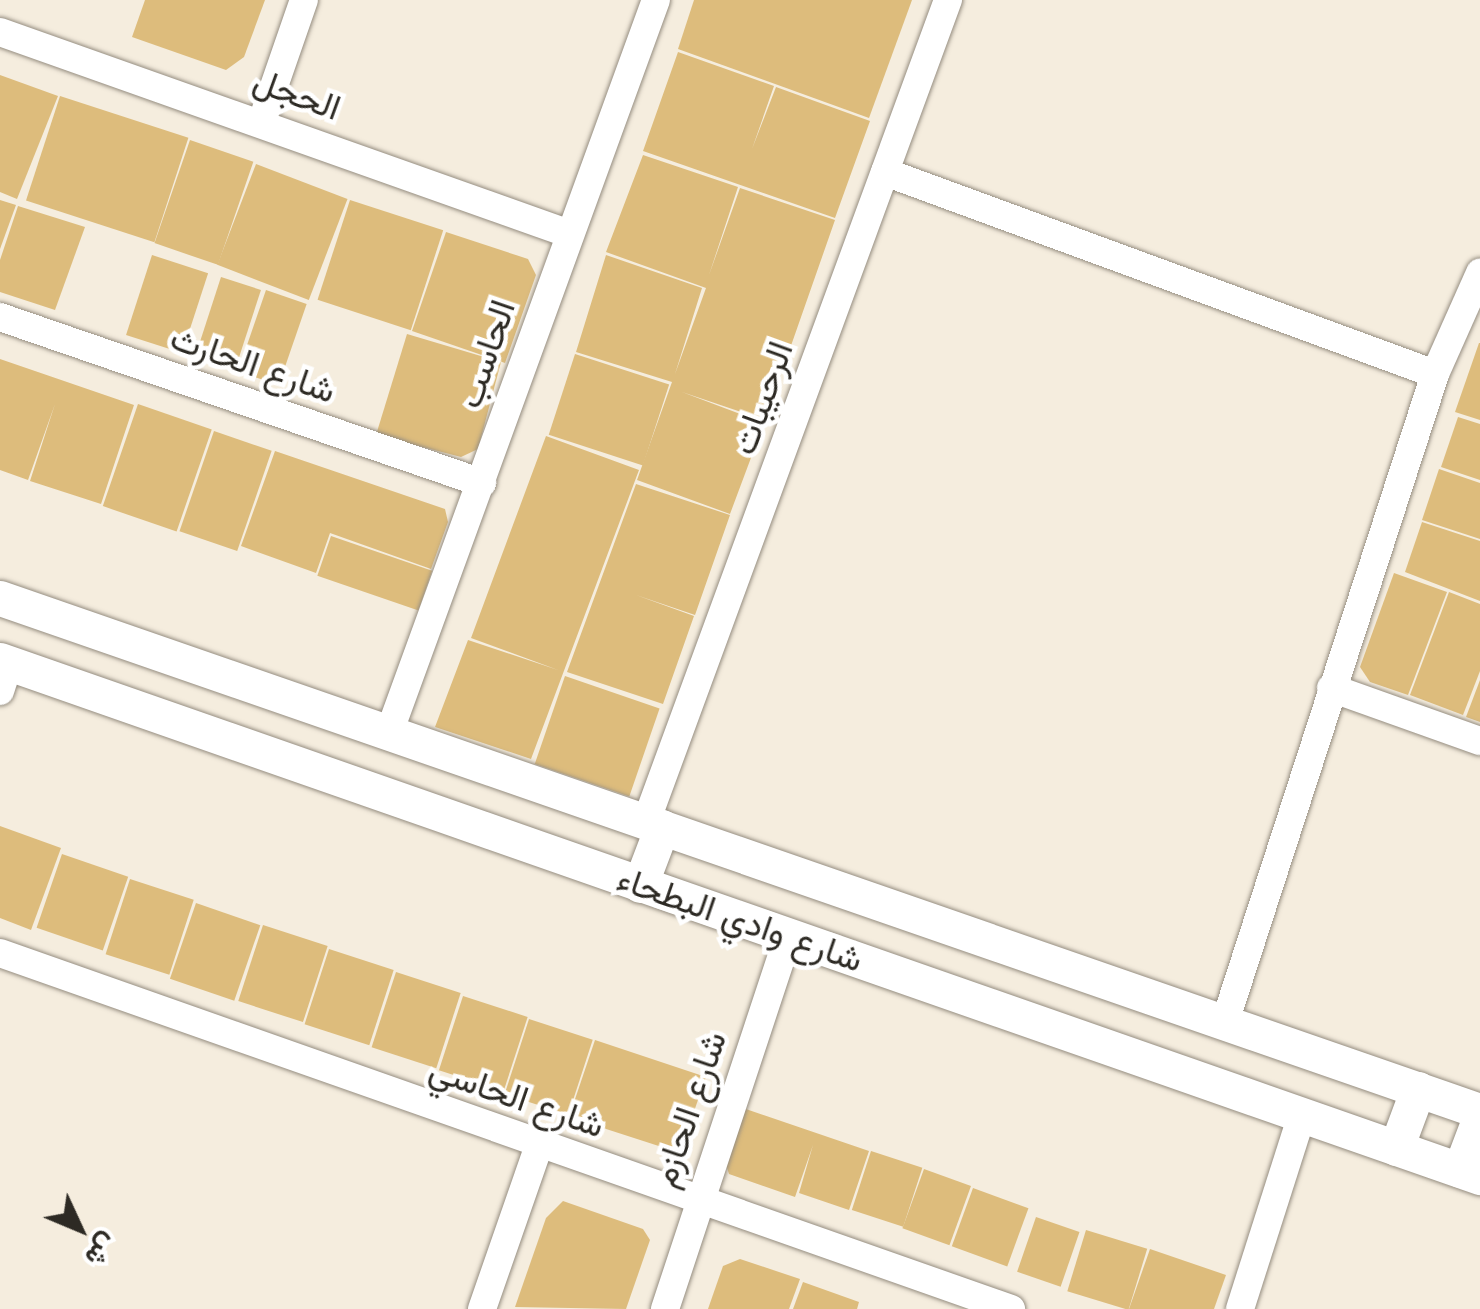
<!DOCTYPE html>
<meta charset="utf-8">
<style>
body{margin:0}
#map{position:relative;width:1480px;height:1309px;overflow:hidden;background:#f5edde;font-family:"Libre Baskerville",Vazirmatn,serif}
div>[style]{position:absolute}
.building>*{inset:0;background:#ddbc7c;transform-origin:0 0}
.roads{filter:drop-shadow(0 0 2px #958d80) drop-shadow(0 0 2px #958d80)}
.minor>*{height:28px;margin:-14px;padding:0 14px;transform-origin:14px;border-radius:14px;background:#fff}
.tertiary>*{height:35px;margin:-17.5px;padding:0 17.5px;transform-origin:17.5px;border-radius:17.5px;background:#fff}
span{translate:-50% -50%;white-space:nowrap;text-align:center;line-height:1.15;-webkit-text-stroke:9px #fff;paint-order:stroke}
.street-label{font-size:35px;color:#2d2a24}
.north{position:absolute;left:30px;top:1179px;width:100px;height:100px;-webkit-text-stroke:8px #fff;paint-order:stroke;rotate:134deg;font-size:28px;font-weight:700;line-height:40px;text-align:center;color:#2d2a24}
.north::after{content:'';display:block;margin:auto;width:35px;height:45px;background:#2d2a24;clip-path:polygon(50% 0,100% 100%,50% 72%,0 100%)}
</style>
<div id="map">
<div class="building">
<div style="clip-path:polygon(145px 0,265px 0,244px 57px,226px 70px,132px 37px)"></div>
<div style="clip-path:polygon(694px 0,912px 0,869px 118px,678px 49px)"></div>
<div style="clip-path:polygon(678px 52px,774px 86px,752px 149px,776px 87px,870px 121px,835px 218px,643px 151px)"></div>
<div style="clip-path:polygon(0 75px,58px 96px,17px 199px,0 192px)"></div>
<div style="left:60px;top:96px;width:135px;height:110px;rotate:18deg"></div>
<div style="left:190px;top:140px;width:67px;height:109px;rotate:19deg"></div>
<div style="clip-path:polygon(643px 155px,738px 187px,709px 275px,740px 188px,835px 220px,765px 420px,682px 392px,764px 423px,730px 514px,637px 480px,672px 382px,576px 352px,606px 255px,702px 288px,675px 374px,706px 288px,606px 252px)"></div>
<div style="left:256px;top:164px;width:98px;height:108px;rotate:21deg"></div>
<div style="clip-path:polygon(0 200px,16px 205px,0 249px)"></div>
<div style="left:350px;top:200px;width:98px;height:105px;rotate:18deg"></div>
<div style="clip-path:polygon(18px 206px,85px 227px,55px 310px,0 292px,0 260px)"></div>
<div style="clip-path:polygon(446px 232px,528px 259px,536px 275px,505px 363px,412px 331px)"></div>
<div style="left:152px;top:255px;width:59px;height:84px;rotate:18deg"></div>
<div style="left:221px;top:277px;width:42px;height:84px;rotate:18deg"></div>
<div style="left:266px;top:290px;width:43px;height:86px;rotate:19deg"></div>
<div style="clip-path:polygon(407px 334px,501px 362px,478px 449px,461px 457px,376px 435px)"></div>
<div style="clip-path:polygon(1479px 343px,1480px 343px,1480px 420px,1455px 412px)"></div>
<div style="left:575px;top:354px;width:99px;height:85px;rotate:18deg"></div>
<div style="clip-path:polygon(0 359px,134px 405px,101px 504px,30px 481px,55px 404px,28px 480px,0 470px)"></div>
<div style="left:138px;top:404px;width:78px;height:108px;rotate:19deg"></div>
<div style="clip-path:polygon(1458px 417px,1480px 424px,1480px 480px,1441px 467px)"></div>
<div style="left:214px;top:431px;width:61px;height:106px;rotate:19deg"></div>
<div style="clip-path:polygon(546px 436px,639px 470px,531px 759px,435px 727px,468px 640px,558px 670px,471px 638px)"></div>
<div style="clip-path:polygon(275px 451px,445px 509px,448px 522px,431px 569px,330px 533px,316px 573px,241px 546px)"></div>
<div style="clip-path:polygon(1439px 469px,1480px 483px,1480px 539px,1422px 520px)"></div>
<div style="clip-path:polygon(636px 484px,730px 515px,695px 615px,636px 595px,694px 616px,663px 704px,567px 672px)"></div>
<div style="clip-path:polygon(1422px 522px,1480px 541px,1480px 601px,1405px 572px)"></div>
<div style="left:331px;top:536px;width:107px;height:42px;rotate:19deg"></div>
<div style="clip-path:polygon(1394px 573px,1447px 592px,1408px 695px,1370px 682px,1360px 667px)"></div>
<div style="clip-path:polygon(1449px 592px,1480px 604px,1480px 671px,1463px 715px,1410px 695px)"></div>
<div style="left:565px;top:676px;width:100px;height:93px;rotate:19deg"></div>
<div style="clip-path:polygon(1480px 680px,1480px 722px,1466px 717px)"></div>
<div style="clip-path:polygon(0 826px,61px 848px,31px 930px,0 918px)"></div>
<div style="left:62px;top:854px;width:70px;height:78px;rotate:19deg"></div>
<div style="left:130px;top:879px;width:67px;height:79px;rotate:18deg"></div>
<div style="left:196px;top:903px;width:68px;height:80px;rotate:19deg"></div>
<div style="left:263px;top:925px;width:68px;height:80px;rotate:18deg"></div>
<div style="left:329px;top:949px;width:68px;height:79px;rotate:18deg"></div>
<div style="left:396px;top:972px;width:68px;height:79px;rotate:18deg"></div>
<div style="left:463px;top:996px;width:68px;height:78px;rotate:18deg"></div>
<div style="left:529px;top:1019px;width:67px;height:79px;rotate:18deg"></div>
<div style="clip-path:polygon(595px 1040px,706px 1077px,683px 1143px,668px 1149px,569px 1117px)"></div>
<div style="clip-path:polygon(740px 1107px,869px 1151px,849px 1210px,799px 1193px,813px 1145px,795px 1197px,729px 1174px,723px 1155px)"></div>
<div style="left:871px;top:1151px;width:54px;height:62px;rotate:18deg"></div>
<div style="left:924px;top:1169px;width:50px;height:63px;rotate:20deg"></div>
<div style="left:973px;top:1188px;width:59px;height:62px;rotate:20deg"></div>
<div style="clip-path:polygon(563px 1201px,643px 1229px,650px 1240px,626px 1309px,515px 1307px,546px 1218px)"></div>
<div style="left:1036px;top:1217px;width:46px;height:58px;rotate:19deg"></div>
<div style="left:1086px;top:1230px;width:64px;height:64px;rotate:17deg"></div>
<div style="clip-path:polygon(1150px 1249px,1226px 1275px,1214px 1309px,1129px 1309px)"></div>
<div style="clip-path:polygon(740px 1259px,800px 1279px,789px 1309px,708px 1309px,723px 1266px)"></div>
<div style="clip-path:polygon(803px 1282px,859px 1302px,857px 1309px,793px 1309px)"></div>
</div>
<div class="roads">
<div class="minor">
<div style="left:0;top:32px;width:602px;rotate:19.52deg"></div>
<div style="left:262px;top:121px;width:128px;rotate:-70.9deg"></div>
<div style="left:885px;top:172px;width:586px;rotate:20.17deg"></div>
<div style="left:0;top:317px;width:510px;rotate:19deg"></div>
<div style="left:1331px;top:688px;width:158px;rotate:19.6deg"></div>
<div style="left:0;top:691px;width:29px;rotate:-72deg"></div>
<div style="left:389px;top:733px;width:780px;rotate:-69.99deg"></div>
<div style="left:646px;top:822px;width:876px;rotate:-69.83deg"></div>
<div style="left:0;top:953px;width:1072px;rotate:19.4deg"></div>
<div style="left:1225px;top:1022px;width:681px;rotate:-72.04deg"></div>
<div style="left:1435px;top:374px;width:111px;rotate:-66deg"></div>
<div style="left:482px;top:1309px;width:174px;rotate:-70.8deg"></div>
<div style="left:665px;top:1309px;width:393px;rotate:-71.7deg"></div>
<div style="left:1240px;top:1309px;width:204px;rotate:-72.3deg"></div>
</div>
<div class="tertiary">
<div style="left:0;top:598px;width:1566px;rotate:19.12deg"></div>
<div style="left:0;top:660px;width:1568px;rotate:19.26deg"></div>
<div style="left:640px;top:885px;width:62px;rotate:-69.2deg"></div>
<div style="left:1396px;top:1148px;width:63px;rotate:-69.6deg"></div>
<div style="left:1460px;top:1170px;width:57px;rotate:-69.3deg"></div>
</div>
</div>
<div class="street-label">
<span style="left:297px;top:94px;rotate:20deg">الحجل</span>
<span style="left:486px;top:354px;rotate:-71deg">الحاسب</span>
<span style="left:253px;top:364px;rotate:19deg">شارع الحارث</span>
<span style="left:762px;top:398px;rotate:-70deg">الرحيبات</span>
<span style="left:740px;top:919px;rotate:19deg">شارع وادي البطحاء</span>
<span style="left:517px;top:1097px;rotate:19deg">شارع الحاسي</span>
<span style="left:689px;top:1109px;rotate:-71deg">شارع الحازم</span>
</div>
<div class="north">ش</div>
</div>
